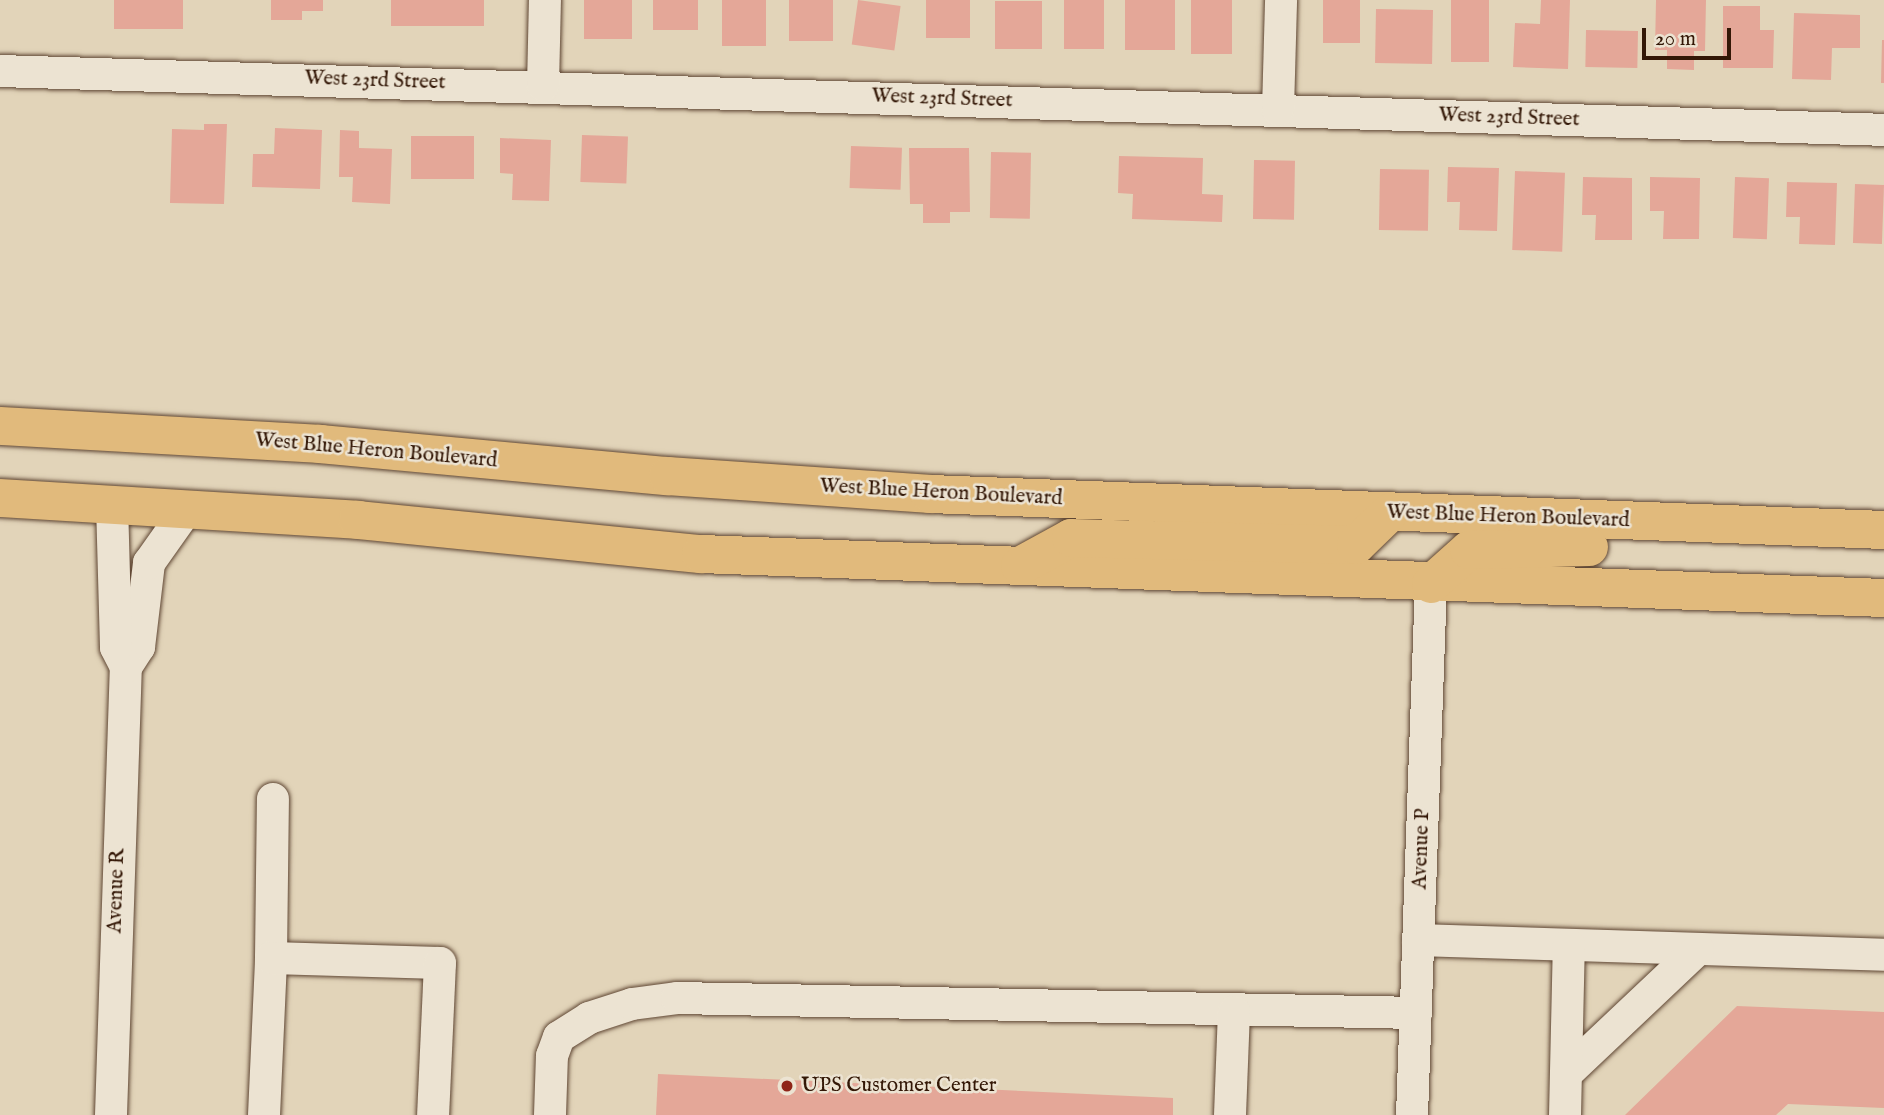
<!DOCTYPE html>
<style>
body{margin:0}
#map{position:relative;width:1884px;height:1115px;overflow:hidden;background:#e2d4b9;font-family:"IM FELL English",serif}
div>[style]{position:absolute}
.building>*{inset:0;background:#e4a798;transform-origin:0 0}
.roads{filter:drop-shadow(0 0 2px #5f4633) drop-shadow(0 0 2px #5f4633)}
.minor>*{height:32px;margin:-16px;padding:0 16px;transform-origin:16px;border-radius:16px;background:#ece3d2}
.major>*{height:38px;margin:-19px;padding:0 19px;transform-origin:19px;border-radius:19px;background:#e1ba7c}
.dots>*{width:19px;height:19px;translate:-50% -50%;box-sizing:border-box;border:4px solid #ece3d2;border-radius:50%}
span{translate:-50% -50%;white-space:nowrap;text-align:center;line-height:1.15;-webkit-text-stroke:5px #ece3d2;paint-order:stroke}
.street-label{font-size:21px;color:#331706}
.poi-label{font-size:21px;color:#331706}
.left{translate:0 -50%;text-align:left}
.scale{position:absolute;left:1642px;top:28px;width:89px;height:32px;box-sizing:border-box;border:4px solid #331706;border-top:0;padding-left:9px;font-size:21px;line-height:24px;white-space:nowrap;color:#331706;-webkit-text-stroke:5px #ece3d2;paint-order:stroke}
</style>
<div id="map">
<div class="building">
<div style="left:114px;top:0;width:69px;height:29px"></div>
<div style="clip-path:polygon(271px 0,323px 0,323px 11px,302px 11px,302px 20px,271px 20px)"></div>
<div style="left:391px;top:0;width:93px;height:26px"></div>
<div style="left:584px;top:0;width:48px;height:39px"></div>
<div style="left:653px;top:0;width:45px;height:30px"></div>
<div style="left:722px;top:0;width:44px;height:46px"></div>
<div style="left:789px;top:0;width:44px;height:41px"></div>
<div style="left:858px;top:0;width:43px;height:45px;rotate:8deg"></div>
<div style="left:926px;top:0;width:44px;height:38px"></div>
<div style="left:1064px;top:0;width:40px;height:49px"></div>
<div style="left:1125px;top:0;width:50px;height:50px"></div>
<div style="left:1191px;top:0;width:41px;height:54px"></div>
<div style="left:1323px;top:0;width:37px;height:43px"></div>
<div style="left:1451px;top:0;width:38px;height:62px"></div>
<div style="clip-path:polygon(1541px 0,1570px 0,1568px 69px,1513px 67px,1515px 23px,1540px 24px)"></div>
<div style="clip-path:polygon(1656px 0,1706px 0,1705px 51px,1694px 51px,1694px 70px,1667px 69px,1667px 50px,1655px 50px)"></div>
<div style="left:995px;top:1px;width:47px;height:48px"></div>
<div style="clip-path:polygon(1723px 6px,1760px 6px,1760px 30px,1774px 30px,1773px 68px,1723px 68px)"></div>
<div style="left:1376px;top:9px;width:57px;height:54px;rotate:1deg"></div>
<div style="clip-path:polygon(1794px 13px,1860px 15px,1860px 48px,1832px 48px,1831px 80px,1792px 79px)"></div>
<div style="left:1586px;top:30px;width:52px;height:37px;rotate:1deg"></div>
<div style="clip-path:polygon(1882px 40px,1884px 40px,1884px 83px,1881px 83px)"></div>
<div style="clip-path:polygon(204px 124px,227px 124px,224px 204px,170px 203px,172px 129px,204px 130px)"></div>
<div style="clip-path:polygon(275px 128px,322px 130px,320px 189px,252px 187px,253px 154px,274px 154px)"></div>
<div style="clip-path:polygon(340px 130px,359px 131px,359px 148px,392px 149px,390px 204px,352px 202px,353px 177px,339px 177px)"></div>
<div style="left:582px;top:135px;width:46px;height:47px;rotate:2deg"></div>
<div style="left:474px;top:136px;width:43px;height:63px;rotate:90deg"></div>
<div style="clip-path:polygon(500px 138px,551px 140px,549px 201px,512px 200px,513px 174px,500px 173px)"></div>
<div style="left:851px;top:146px;width:51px;height:42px;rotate:2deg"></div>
<div style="clip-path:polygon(909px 148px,969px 148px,970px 212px,950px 212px,950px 223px,923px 223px,923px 204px,910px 204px)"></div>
<div style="left:991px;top:152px;width:40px;height:66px;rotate:1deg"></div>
<div style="clip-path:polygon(1119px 156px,1203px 158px,1202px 194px,1223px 195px,1222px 222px,1132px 219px,1133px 194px,1118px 193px)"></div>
<div style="left:1254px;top:160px;width:41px;height:59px;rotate:1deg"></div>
<div style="clip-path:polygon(1448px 167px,1499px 168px,1497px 231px,1459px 230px,1460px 202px,1447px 202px)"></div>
<div style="left:1380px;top:169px;width:49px;height:61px;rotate:1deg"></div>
<div style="left:1515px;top:171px;width:50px;height:79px;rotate:2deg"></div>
<div style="clip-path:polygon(1583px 177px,1632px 178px,1632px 240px,1595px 240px,1596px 215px,1582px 215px)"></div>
<div style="clip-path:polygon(1650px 177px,1700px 178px,1699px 239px,1663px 239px,1664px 211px,1650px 211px)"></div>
<div style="left:1735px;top:177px;width:34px;height:61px;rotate:2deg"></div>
<div style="clip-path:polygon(1787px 182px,1837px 183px,1835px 245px,1799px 244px,1800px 217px,1786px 217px)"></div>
<div style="left:1855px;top:184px;width:29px;height:59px;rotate:2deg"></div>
<div style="clip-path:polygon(1737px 1006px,1884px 1012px,1884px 1108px,1788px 1104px,1776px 1115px,1625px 1115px)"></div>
<div style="clip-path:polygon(658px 1074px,1173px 1098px,1173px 1115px,656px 1115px)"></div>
</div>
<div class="roads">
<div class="minor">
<div style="left:0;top:71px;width:1885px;rotate:1.79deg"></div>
<div style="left:543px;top:86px;width:86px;rotate:-88.7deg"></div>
<div style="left:1278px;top:110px;width:110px;rotate:-88.4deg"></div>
<div style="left:126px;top:667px;width:24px;rotate:-57deg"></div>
<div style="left:139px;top:647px;width:85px;rotate:-83.2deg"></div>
<div style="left:149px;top:563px;width:67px;rotate:-54.7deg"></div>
<div style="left:1418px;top:940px;width:466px;rotate:1.8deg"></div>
<div style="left:271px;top:958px;width:159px;rotate:-89.3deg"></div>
<div style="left:1567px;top:1073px;width:180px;rotate:-43.4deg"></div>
<div style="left:111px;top:1115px;width:448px;rotate:-88.1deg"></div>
<div style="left:126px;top:667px;width:22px;rotate:-117deg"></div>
<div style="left:116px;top:647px;width:144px;rotate:-91.6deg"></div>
<div style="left:264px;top:1115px;width:157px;rotate:-87.4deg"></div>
<div style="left:271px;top:958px;width:169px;rotate:1.7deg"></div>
<div style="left:440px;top:963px;width:152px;rotate:92.6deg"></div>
<div style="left:550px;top:1115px;width:59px;rotate:-88.1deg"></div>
<div style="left:552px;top:1056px;width:20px;rotate:-70deg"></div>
<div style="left:559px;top:1037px;width:36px;rotate:-32deg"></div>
<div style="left:589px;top:1018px;width:45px;rotate:-18deg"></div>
<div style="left:632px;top:1004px;width:45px;rotate:-7.6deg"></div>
<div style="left:677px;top:998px;width:739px;rotate:1.16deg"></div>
<div style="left:1230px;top:1115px;width:103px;rotate:-87.8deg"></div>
<div style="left:1412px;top:1115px;width:531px;rotate:-87.95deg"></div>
<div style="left:1565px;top:1115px;width:170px;rotate:-88.7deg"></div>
</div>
<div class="major">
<div style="left:0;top:426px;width:321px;rotate:3.2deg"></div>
<div style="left:320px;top:444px;width:349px;rotate:5.3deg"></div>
<div style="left:668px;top:476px;width:263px;rotate:3.9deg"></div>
<div style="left:930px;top:494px;width:955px;rotate:2.16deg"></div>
<div style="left:0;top:498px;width:359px;rotate:3.5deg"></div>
<div style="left:358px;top:520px;width:345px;rotate:5.7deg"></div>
<div style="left:701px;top:554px;width:1184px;rotate:2.13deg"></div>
<div style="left:1020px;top:566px;width:58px;rotate:-28.8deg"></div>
<div style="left:1071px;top:538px;width:285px;rotate:1.4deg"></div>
<div style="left:1356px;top:545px;width:47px;rotate:-44.1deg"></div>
<div style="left:1431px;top:584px;width:51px;rotate:-41.8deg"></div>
<div style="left:1469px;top:550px;width:120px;rotate:-1.4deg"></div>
</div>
</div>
<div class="dots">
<div style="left:787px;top:1086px;background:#8f2418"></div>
</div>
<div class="street-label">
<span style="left:375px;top:81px;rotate:2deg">West 23rd Street</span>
<span style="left:942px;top:99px;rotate:2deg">West 23rd Street</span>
<span style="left:1509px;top:118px;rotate:2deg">West 23rd Street</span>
<span style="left:376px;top:451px;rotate:5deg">West Blue Heron Boulevard</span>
<span style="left:941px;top:493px;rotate:3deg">West Blue Heron Boulevard</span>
<span style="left:1508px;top:517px;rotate:2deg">West Blue Heron Boulevard</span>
<span style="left:1422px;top:849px;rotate:-88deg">Avenue P</span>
<span style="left:117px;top:891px;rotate:-88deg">Avenue R</span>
</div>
<div class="poi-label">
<span class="left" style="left:801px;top:1086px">UPS Customer Center</span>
</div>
<div class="scale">20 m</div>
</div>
